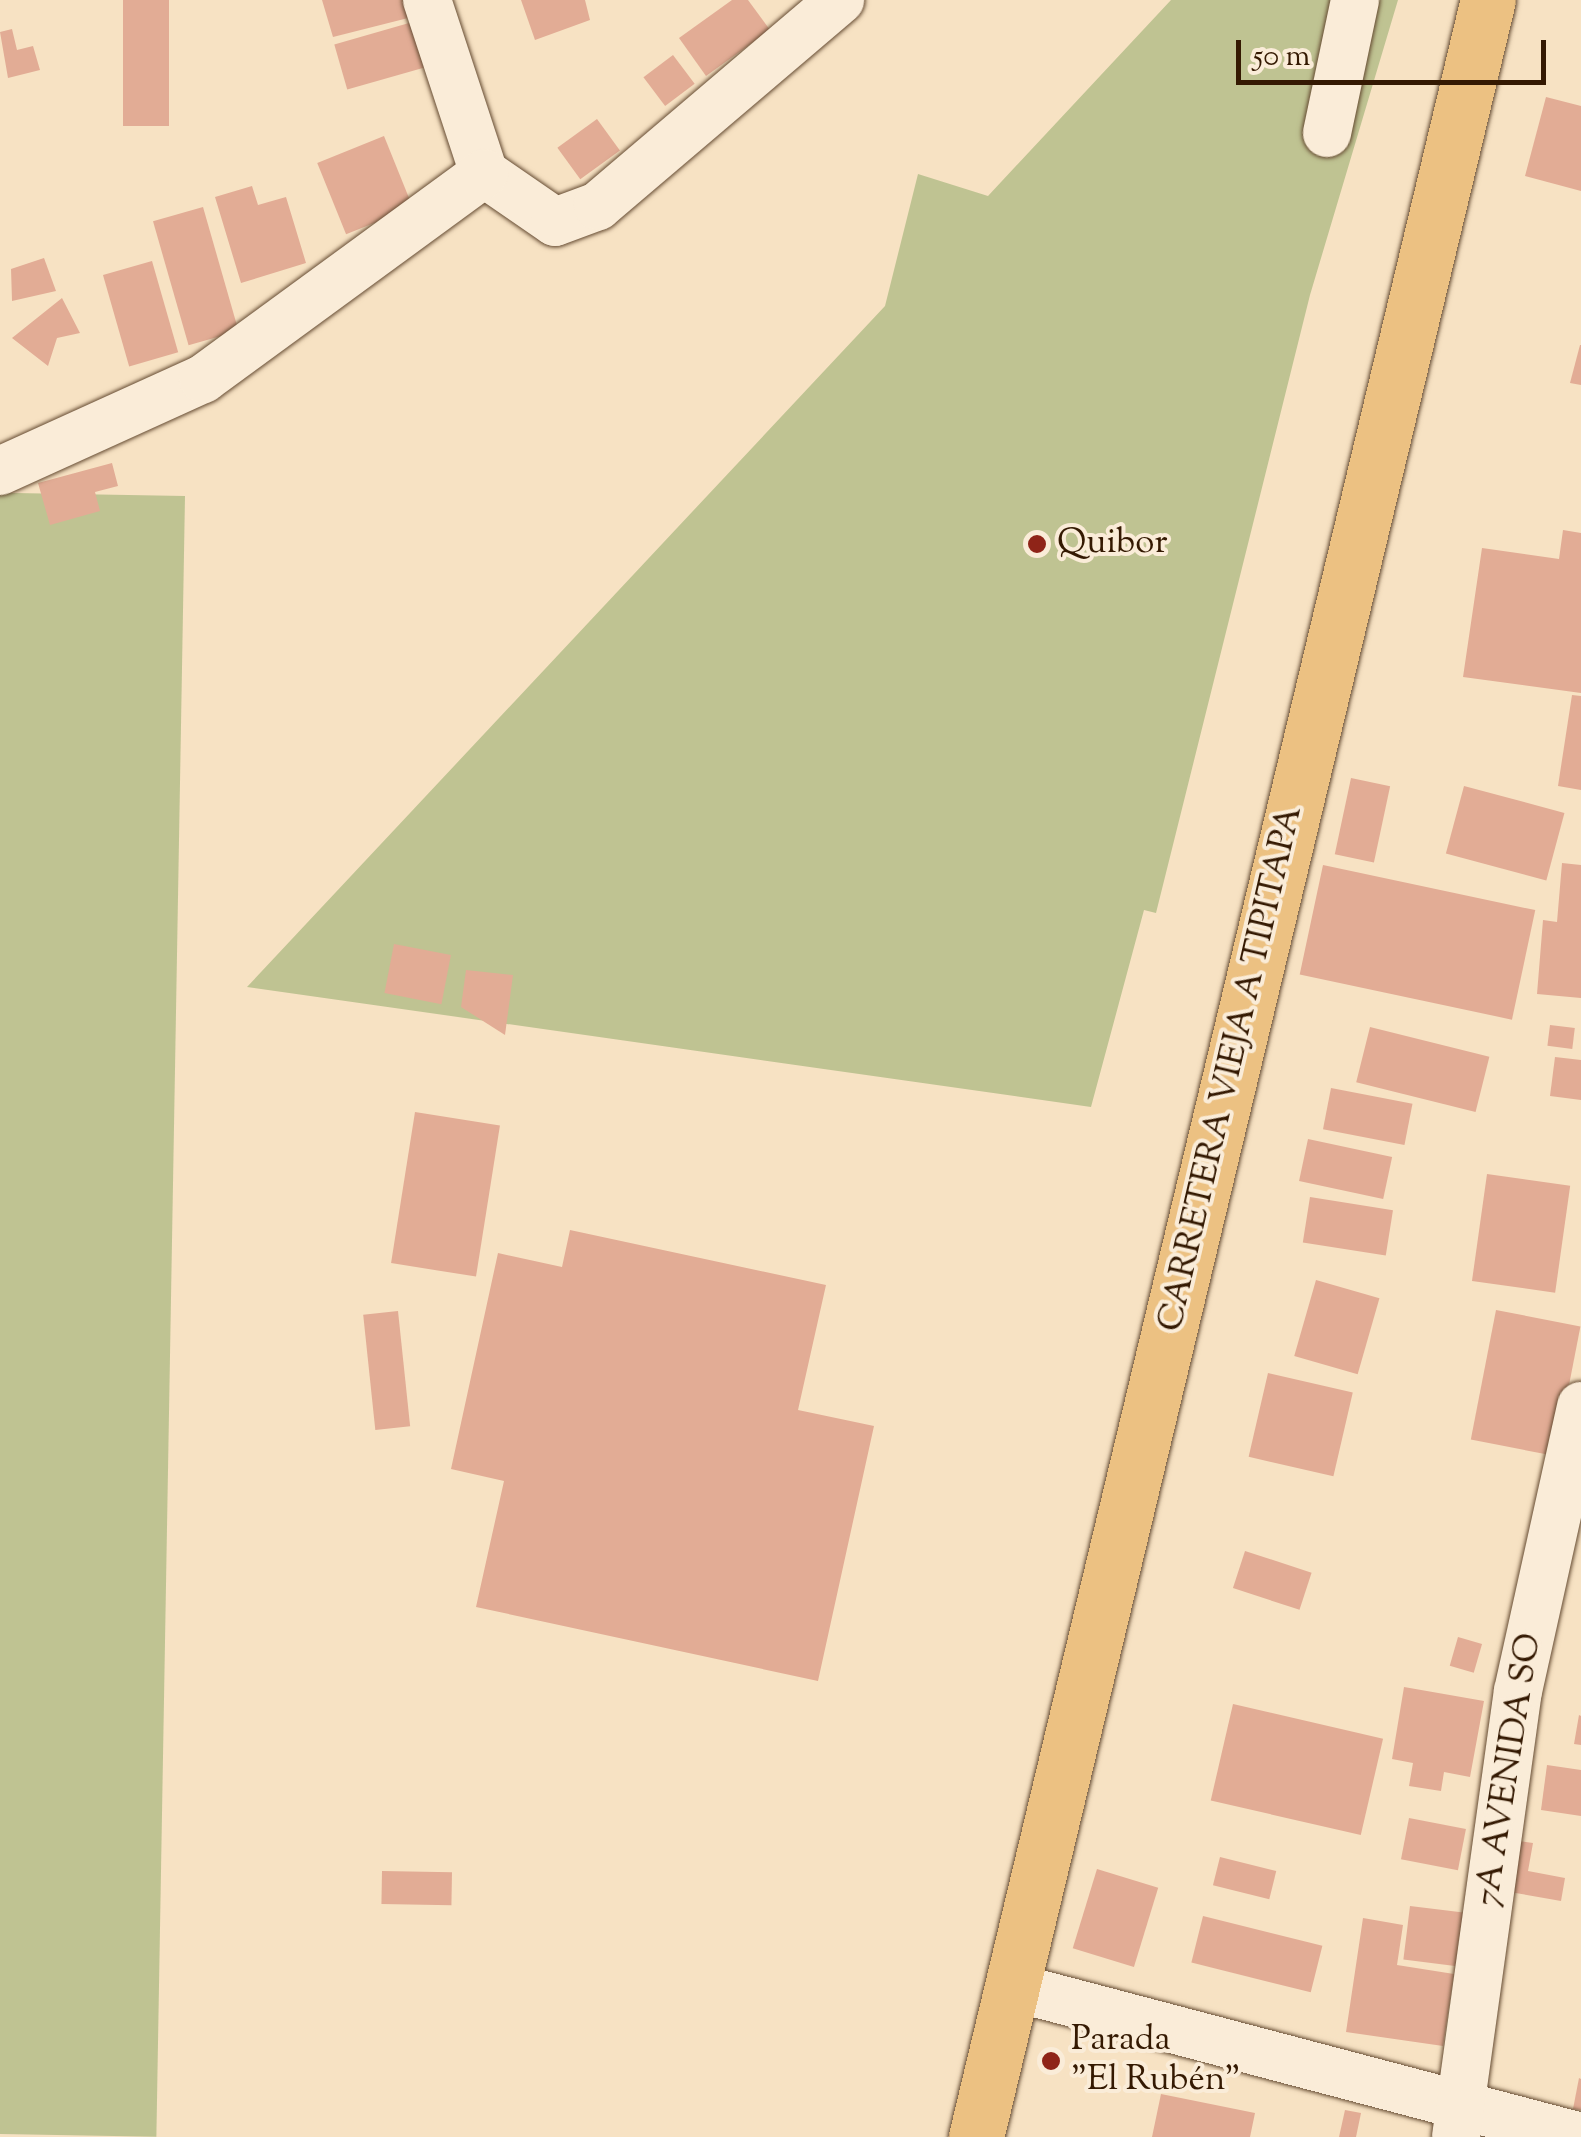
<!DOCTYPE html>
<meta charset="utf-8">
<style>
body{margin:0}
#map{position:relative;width:1581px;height:2137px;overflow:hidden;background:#f7e2c3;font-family:"Sorts Mill Goudy",serif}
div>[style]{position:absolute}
.green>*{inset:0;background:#bfc392;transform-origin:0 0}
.building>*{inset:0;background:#e2ac95;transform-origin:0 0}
.roads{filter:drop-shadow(0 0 2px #654b32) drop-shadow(0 0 2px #654b32)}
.minor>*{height:48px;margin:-24px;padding:0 24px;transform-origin:24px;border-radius:24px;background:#faecd8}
.major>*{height:55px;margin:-27.5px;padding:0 27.5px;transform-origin:27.5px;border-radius:27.5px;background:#ecc182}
.dots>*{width:28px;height:28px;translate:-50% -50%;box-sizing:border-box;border:5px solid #faecd8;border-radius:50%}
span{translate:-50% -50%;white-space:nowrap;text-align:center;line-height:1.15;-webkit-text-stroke:8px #faecd8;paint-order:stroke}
.poi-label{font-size:35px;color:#341902}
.left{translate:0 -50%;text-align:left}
.street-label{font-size:35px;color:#341902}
.scale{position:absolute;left:1236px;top:40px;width:310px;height:45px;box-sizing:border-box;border:5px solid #341902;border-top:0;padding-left:12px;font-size:30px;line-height:35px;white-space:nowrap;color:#341902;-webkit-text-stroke:8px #faecd8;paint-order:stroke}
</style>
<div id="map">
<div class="green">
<div style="clip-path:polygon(1171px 0,1398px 0,1310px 295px,1156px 913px,1144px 910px,1091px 1107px,247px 987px,885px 306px,918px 174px,988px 196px)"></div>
<div style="left:185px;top:496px;width:1641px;height:198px;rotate:91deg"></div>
</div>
<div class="building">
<div style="left:123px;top:0;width:46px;height:126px"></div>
<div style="clip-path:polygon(322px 0,411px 0,416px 16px,333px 37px)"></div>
<div style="clip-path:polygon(521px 0,585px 0,590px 20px,535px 40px)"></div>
<div style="clip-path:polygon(732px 0,748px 0,770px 30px,706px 76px,679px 38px)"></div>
<div style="left:416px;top:21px;width:47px;height:85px;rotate:74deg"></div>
<div style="clip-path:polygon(12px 29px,17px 50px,33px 46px,40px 70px,8px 78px,0 32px)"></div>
<div style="left:673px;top:55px;width:36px;height:37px;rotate:53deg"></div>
<div style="clip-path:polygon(1546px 97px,1581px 106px,1581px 191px,1525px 176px)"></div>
<div style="left:597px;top:119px;width:39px;height:49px;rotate:54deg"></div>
<div style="left:384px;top:136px;width:77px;height:72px;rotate:68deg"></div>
<div style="clip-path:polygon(252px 186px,258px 205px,286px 197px,306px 263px,241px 283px,215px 197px)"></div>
<div style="left:203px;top:207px;width:129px;height:52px;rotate:74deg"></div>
<div style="clip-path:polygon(44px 258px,56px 291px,12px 301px,11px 269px)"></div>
<div style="left:152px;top:261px;width:95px;height:51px;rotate:74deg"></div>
<div style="clip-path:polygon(62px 298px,80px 333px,57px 338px,48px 366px,12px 338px)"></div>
<div style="clip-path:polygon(1580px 345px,1581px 345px,1581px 385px,1570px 383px)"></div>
<div style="clip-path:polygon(112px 463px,118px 486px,95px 492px,100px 511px,50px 525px,38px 483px)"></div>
<div style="clip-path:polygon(1563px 530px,1581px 533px,1581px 693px,1463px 677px,1482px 548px,1559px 559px)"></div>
<div style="clip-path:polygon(1572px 695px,1581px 696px,1581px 790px,1558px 786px)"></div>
<div style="left:1351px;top:778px;width:40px;height:78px;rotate:12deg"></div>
<div style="left:1464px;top:786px;width:104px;height:70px;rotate:15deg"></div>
<div style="clip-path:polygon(1562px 863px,1581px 865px,1581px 998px,1537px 994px,1543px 920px,1557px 922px)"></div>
<div style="left:1323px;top:865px;width:217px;height:112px;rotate:12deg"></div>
<div style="left:394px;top:944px;width:58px;height:50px;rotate:11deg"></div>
<div style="clip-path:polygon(466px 970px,513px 975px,505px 1035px,461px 1007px)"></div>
<div style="left:1550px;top:1025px;width:25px;height:21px;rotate:7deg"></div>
<div style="left:1370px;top:1027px;width:123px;height:57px;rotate:14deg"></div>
<div style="clip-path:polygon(1555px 1057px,1581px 1060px,1581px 1100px,1550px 1096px)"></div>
<div style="left:1331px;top:1088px;width:83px;height:42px;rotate:11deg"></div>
<div style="left:415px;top:1112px;width:86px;height:153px;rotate:9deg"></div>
<div style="left:1308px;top:1139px;width:86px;height:43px;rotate:12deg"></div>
<div style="left:1487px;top:1174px;width:84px;height:108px;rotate:8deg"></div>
<div style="left:1310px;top:1197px;width:84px;height:46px;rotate:9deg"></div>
<div style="clip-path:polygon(570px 1230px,826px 1285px,798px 1410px,874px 1426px,818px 1681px,476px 1607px,504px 1481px,451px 1469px,498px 1253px,562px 1267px)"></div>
<div style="left:1316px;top:1280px;width:66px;height:79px;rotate:16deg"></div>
<div style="left:1496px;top:1310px;width:86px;height:132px;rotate:11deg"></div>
<div style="left:398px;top:1311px;width:116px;height:35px;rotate:84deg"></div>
<div style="left:1268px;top:1373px;width:87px;height:86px;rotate:13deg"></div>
<div style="left:1245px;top:1551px;width:70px;height:39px;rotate:18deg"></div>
<div style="left:1458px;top:1637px;width:25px;height:30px;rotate:16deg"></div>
<div style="clip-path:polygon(1404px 1687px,1484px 1701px,1470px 1777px,1444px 1772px,1441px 1791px,1409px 1786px,1413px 1763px,1392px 1759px)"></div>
<div style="left:1233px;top:1704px;width:154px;height:99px;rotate:13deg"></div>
<div style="clip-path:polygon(1579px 1715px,1581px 1716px,1581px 1745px,1574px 1744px)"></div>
<div style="clip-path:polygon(1547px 1765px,1581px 1770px,1581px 1816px,1541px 1810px)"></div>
<div style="left:1409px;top:1818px;width:58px;height:42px;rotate:11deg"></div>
<div style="clip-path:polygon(1513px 1840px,1533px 1843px,1528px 1871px,1565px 1878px,1561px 1901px,1504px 1891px)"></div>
<div style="left:1220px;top:1857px;width:58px;height:29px;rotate:14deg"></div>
<div style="left:1097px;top:1869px;width:64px;height:83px;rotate:17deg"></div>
<div style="left:382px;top:1871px;width:70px;height:33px;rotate:1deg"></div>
<div style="left:1410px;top:1906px;width:62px;height:54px;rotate:7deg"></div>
<div style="left:1203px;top:1916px;width:123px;height:48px;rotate:14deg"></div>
<div style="clip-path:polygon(1363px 1918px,1403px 1925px,1397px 1965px,1454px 1974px,1443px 2046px,1346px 2032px)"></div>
<div style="clip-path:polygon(1579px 2078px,1581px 2079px,1581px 2110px,1573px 2109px)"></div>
<div style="clip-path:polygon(1161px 2094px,1255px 2113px,1250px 2137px,1152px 2137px)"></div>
<div style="clip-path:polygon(1345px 2110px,1361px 2113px,1356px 2137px,1339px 2137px)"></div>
</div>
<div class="roads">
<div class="minor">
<div style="left:427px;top:0;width:182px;rotate:71.8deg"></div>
<div style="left:484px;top:173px;width:86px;rotate:34.6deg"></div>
<div style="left:555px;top:222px;width:46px;rotate:-20.4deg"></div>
<div style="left:598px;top:206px;width:318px;rotate:-40.4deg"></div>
<div style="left:1327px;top:133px;width:136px;rotate:-78.1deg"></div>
<div style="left:0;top:471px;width:223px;rotate:-24.4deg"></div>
<div style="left:203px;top:379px;width:348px;rotate:-36.2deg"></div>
<div style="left:1013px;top:1987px;width:587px;rotate:14.79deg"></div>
<div style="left:1456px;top:2137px;width:450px;rotate:-82.1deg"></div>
<div style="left:1518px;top:1691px;width:292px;rotate:-77.5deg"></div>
</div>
<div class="major">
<div style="left:976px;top:2137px;width:2197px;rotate:-76.53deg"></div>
</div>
</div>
<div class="dots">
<div style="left:1037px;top:544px;background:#8f2418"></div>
<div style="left:1051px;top:2061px;background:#8f2418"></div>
</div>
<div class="poi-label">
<span class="left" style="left:1057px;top:544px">Quibor</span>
<span class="left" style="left:1071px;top:2061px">Parada<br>"El Rubén"</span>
</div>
<div class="street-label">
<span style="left:1232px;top:1069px;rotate:-77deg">CARRETERA VIEJA A TIPITAPA</span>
<span style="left:1510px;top:1770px;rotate:-81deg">7A AVENIDA SO</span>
</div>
<div class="scale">50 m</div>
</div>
